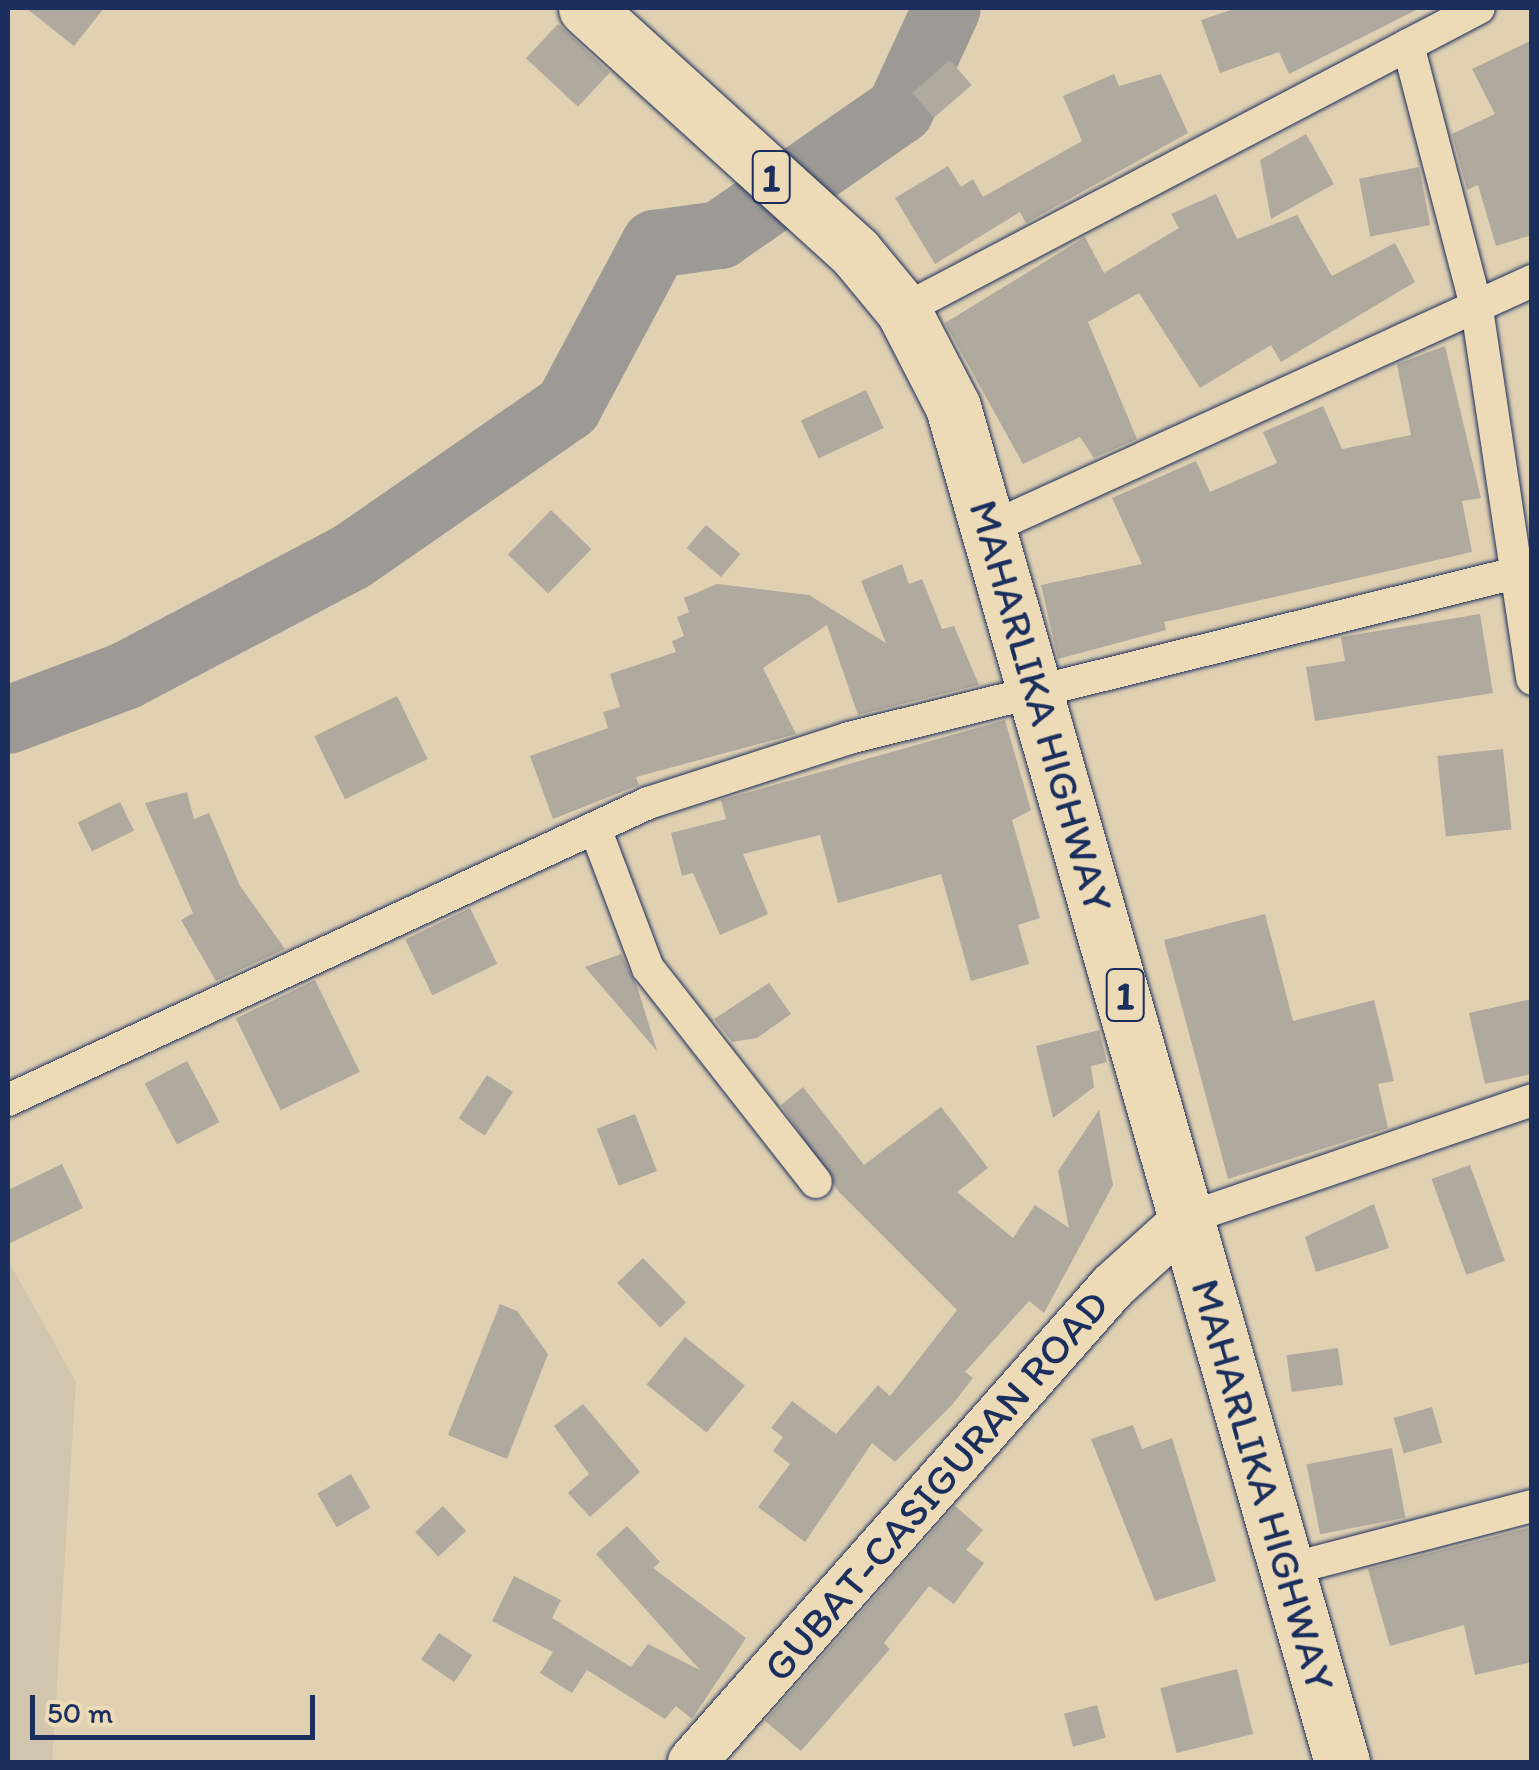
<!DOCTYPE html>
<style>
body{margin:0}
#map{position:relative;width:1539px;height:1770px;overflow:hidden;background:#e0d1b3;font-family:Itim,sans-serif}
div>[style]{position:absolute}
.built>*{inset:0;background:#d2c5ad}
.river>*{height:68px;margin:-34px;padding:0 34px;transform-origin:34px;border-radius:34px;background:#9d9995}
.building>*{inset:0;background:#b0a99e;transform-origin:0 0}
.roads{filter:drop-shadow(0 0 2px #1b2f5e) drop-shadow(0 0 2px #1b2f5e)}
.street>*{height:32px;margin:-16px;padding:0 16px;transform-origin:16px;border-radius:16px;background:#eddbb8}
.secondary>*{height:48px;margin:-24px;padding:0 24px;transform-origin:24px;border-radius:24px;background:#eddbb8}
.highway>*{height:55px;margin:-27.5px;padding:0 27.5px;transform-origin:27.5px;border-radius:27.5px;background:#eddbb8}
span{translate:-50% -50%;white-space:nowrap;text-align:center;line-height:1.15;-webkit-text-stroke:8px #eddbb8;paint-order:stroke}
.shield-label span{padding:2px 8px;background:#eddbb8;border:2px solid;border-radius:8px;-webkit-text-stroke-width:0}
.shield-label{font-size:40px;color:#1b2f5e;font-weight:700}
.street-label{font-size:42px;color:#1b2f5e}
.frame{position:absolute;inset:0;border:10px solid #1b2f5e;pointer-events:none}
.scale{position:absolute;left:30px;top:1695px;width:285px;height:45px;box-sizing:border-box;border:5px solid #1b2f5e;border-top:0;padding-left:12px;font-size:30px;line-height:35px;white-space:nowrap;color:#1b2f5e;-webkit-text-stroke:8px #eddbb8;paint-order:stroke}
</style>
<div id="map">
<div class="built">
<div style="clip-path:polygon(8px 1260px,76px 1382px,52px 1762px,8px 1762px)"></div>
</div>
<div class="river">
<div style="left:8px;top:720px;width:125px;rotate:-20.6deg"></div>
<div style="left:125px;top:676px;width:255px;rotate:-27.8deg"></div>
<div style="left:351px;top:557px;width:264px;rotate:-34.7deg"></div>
<div style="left:568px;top:407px;width:185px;rotate:-61.9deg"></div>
<div style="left:655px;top:244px;width:66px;rotate:-7.9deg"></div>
<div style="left:720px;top:235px;width:219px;rotate:-34.8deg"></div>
<div style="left:900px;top:110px;width:112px;rotate:-65.3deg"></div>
</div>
<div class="building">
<div style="clip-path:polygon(26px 8px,104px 8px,74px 46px)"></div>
<div style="clip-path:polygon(1237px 8px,1420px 8px,1289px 74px,1279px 52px,1220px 73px,1201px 20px)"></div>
<div style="left:558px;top:24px;width:71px;height:47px;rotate:43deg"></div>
<div style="clip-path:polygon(1532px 40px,1532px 235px,1496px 246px,1478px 185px,1467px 190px,1452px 134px,1495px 114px,1472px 69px)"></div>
<div style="left:950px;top:60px;width:33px;height:50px;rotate:49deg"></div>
<div style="clip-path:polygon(1114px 74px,1119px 86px,1161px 74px,1188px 133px,1026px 223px,1020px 212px,935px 264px,895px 198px,948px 166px,961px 187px,973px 179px,983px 197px,1082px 141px,1063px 96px)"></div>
<div style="clip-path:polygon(1306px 134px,1334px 184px,1271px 219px,1260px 160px)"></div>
<div style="left:1419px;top:167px;width:59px;height:61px;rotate:79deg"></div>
<div style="clip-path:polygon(1216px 194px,1237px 239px,1297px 215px,1332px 276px,1395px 243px,1415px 282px,1281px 362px,1271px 345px,1200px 388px,1139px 293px,1088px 322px,1137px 439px,1094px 458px,1080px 437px,1023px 464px,945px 323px,1085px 237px,1104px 273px,1179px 228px,1171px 214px)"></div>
<div style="clip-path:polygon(1445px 346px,1481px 498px,1462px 501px,1472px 552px,1164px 622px,1166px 630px,1058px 659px,1041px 585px,1142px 564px,1112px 498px,1196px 461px,1210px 492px,1277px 463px,1263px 432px,1323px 406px,1342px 449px,1411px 435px,1397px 364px)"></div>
<div style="left:866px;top:390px;width:42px;height:72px;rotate:65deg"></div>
<div style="left:551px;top:510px;width:56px;height:62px;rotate:44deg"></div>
<div style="left:706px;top:525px;width:45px;height:30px;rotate:40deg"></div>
<div style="clip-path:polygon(902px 564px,909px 584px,922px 579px,942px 629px,954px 626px,979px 685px,858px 715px,827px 625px,763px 668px,796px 734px,636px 777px,639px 785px,553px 819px,530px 756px,608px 728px,603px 712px,620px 707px,610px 674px,676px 652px,672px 641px,684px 636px,677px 617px,689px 612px,684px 598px,717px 584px,809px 595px,886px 643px,861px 581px)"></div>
<div style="clip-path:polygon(1480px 614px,1493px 693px,1315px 721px,1306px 667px,1345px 661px,1341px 637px)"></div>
<div style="left:397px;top:696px;width:70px;height:92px;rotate:64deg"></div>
<div style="clip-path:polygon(1005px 720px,1031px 810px,1012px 820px,1040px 918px,1018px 925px,1029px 964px,971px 981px,941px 874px,838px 903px,820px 835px,743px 854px,768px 914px,720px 935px,693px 873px,682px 876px,671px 833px,726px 819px,721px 800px)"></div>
<div style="left:1503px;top:749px;width:81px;height:66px;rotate:84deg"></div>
<div style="clip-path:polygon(187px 792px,194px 819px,209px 813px,240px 886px,285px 949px,216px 981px,181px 920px,193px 913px,145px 803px)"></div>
<div style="left:120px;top:802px;width:32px;height:47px;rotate:64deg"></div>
<div style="left:470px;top:908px;width:62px;height:72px;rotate:64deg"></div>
<div style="clip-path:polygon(1265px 914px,1293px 1021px,1374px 1000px,1394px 1081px,1378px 1084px,1388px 1128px,1228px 1179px,1164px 940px)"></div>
<div style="clip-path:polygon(621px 954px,637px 986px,657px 1051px,585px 967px)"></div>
<div style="left:315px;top:980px;width:102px;height:88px;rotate:64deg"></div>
<div style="clip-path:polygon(769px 983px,791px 1014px,757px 1038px,732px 1042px,714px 1019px)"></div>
<div style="clip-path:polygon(1532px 999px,1532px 1074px,1485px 1084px,1469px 1013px)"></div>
<div style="clip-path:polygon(1099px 1030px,1107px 1062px,1091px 1066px,1094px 1087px,1053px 1118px,1036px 1046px)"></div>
<div style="left:187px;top:1061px;width:69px;height:48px;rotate:62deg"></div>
<div style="left:487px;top:1075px;width:31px;height:52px;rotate:33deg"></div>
<div style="clip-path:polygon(803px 1087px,864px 1165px,941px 1107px,988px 1168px,957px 1192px,1013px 1238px,1035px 1205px,1069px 1228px,1058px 1171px,1099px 1110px,1113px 1185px,1044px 1313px,1029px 1301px,965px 1372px,973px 1378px,952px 1405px,895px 1462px,872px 1443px,805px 1542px,758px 1507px,790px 1464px,773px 1451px,783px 1437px,771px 1428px,792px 1401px,836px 1434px,878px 1385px,890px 1396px,957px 1310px,838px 1191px,781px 1105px)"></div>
<div style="left:635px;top:1114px;width:61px;height:41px;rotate:69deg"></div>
<div style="clip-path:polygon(62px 1164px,83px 1208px,8px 1244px,8px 1190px)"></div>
<div style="left:1470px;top:1165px;width:102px;height:41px;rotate:70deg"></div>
<div style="clip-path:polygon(1374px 1204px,1389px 1248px,1316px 1272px,1305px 1237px)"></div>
<div style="left:643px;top:1258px;width:62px;height:36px;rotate:46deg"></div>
<div style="clip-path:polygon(500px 1304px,517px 1311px,548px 1354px,507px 1459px,448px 1435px)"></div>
<div style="left:685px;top:1337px;width:77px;height:61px;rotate:39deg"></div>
<div style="left:1338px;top:1348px;width:37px;height:52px;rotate:82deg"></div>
<div style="clip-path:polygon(583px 1404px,640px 1472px,590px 1517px,568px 1493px,589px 1474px,554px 1426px)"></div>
<div style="left:1432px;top:1407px;width:37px;height:40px;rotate:74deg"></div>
<div style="clip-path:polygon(1133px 1425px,1142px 1449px,1172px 1438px,1216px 1581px,1155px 1601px,1091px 1439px)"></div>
<div style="left:1392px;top:1448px;width:71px;height:87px;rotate:79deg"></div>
<div style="left:351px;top:1474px;width:39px;height:39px;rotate:60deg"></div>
<div style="left:443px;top:1506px;width:34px;height:38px;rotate:47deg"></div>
<div style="clip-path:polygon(955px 1506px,983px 1530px,966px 1550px,984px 1563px,954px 1604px,929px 1586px,884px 1643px,890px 1649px,801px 1751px,765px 1721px)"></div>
<div style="clip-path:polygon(627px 1526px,660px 1562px,653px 1568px,746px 1638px,692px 1719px,676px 1706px,665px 1719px,587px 1670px,572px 1693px,540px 1673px,553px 1652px,492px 1621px,514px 1576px,561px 1600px,552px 1618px,631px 1667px,648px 1644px,700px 1670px,596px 1554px)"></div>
<div style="clip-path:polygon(1532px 1527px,1532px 1662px,1475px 1675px,1464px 1625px,1390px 1646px,1368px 1569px)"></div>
<div style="left:439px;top:1633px;width:40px;height:32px;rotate:34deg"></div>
<div style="left:1237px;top:1669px;width:67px;height:79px;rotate:76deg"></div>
<div style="left:1097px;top:1705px;width:34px;height:34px;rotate:75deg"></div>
</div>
<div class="roads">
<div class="street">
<div style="left:1408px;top:45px;width:273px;rotate:75.4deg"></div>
<div style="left:1477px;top:309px;width:374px;rotate:81.5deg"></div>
<div style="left:903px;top:310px;width:650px;rotate:-27.67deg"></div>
<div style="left:990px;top:528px;width:596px;rotate:-24.5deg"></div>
<div style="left:595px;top:828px;width:150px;rotate:69.3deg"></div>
<div style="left:648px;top:968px;width:272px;rotate:51.9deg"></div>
<div style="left:8px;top:1100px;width:706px;rotate:-24.89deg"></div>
<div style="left:648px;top:803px;width:211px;rotate:-17.9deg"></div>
<div style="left:849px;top:738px;width:704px;rotate:-13.9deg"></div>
<div style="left:1188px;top:1218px;width:364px;rotate:-18.9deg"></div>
<div style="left:1286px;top:1570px;width:254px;rotate:-14.6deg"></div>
</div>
<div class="secondary">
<div style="left:692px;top:1762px;width:635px;rotate:-48.51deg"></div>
<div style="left:1113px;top:1286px;width:101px;rotate:-42.2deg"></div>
</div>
<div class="highway">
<div style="left:586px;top:8px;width:363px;rotate:42.2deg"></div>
<div style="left:855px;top:252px;width:75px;rotate:50.4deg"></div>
<div style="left:903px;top:310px;width:109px;rotate:62.7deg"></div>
<div style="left:953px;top:407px;width:1410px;rotate:73.98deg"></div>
</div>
</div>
<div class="shield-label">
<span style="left:771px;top:177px">1</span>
<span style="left:1125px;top:995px">1</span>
</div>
<div class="street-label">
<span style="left:1041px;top:706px;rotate:74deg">MAHARLIKA HIGHWAY</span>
<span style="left:1263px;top:1485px;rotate:74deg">MAHARLIKA HIGHWAY</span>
<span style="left:936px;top:1486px;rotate:-49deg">GUBAT-CASIGURAN ROAD</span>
</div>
<div class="frame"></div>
<div class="scale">50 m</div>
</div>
